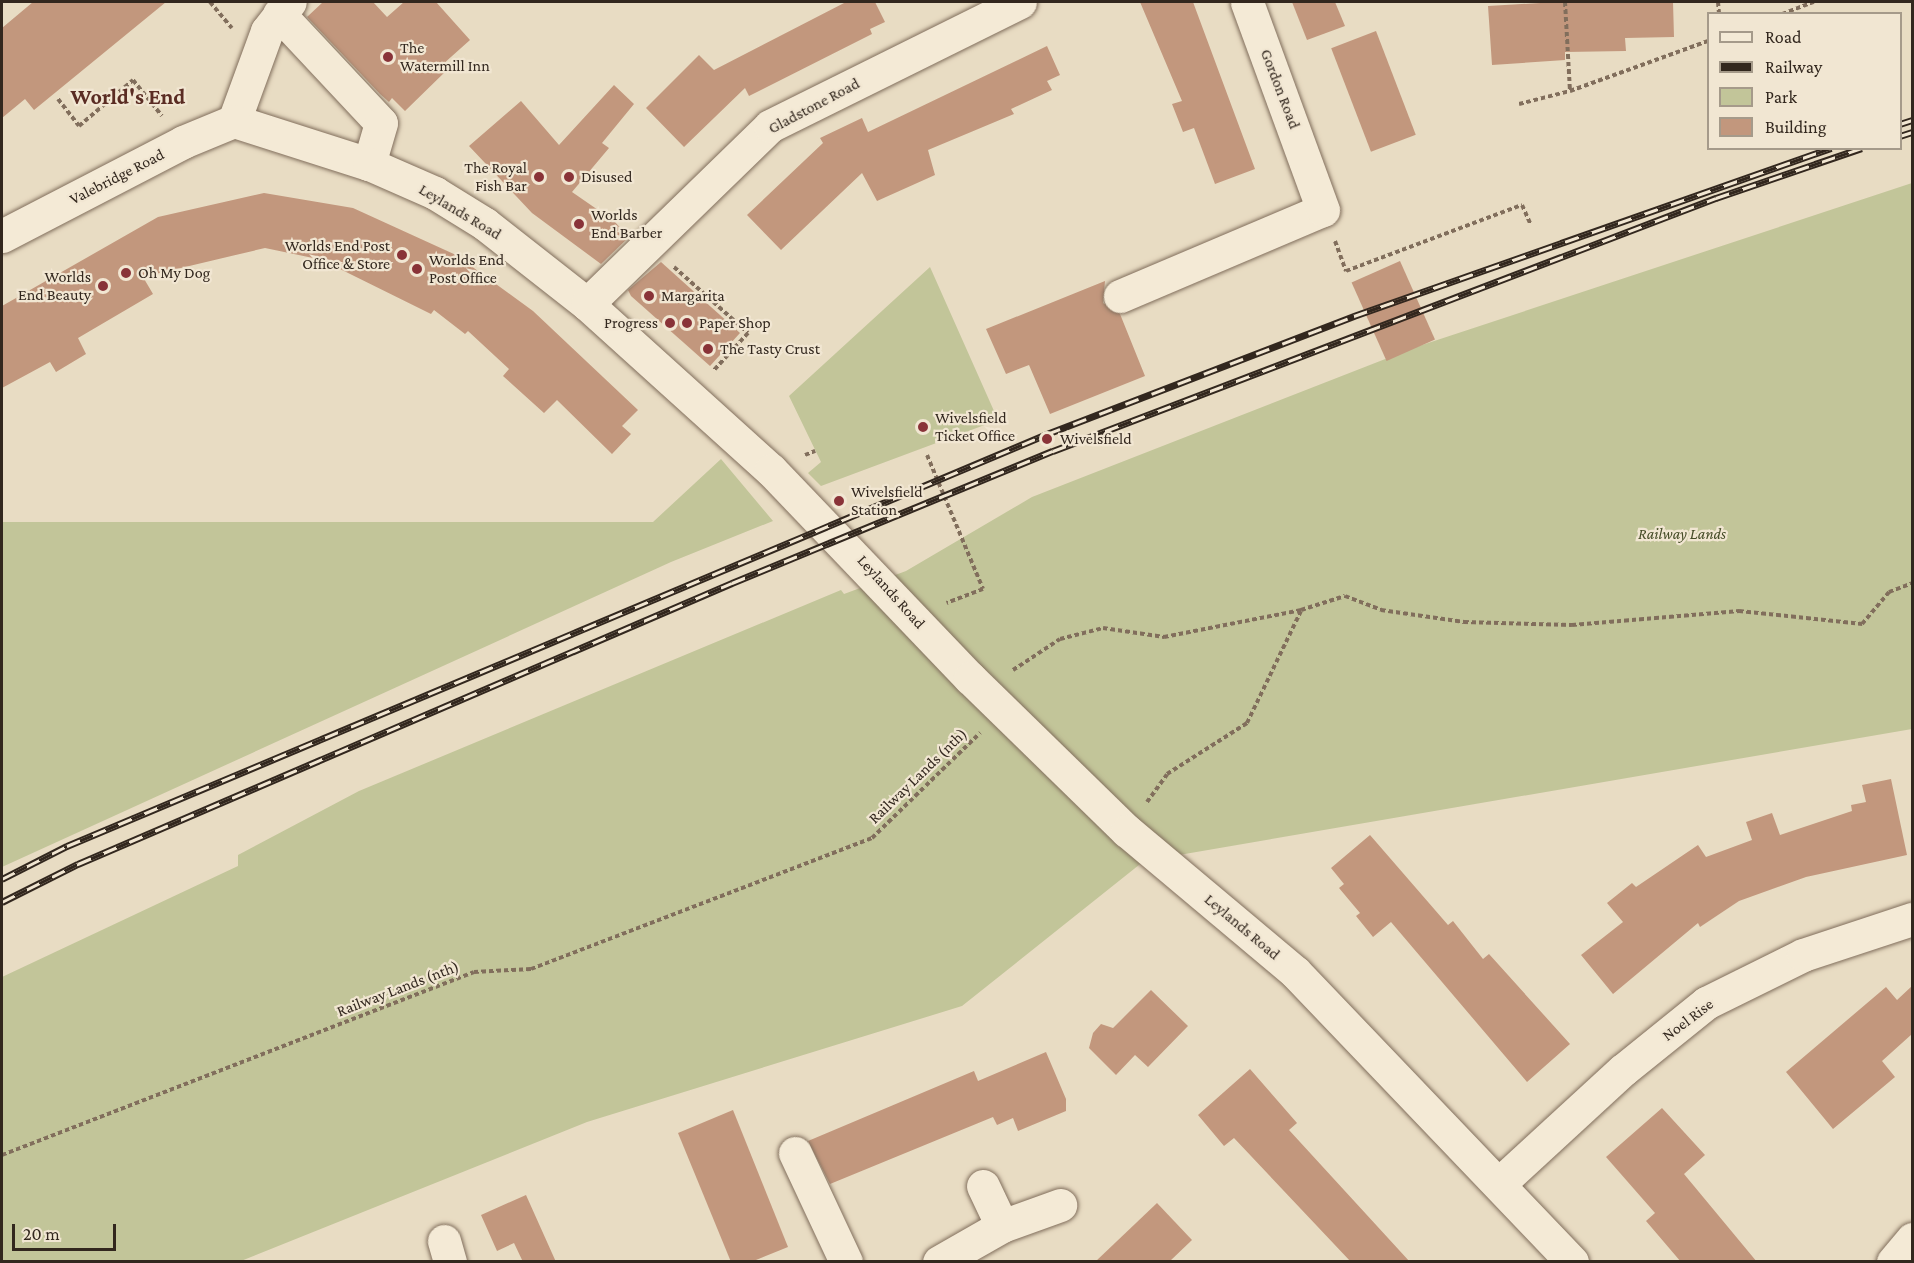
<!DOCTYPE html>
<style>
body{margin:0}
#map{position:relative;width:1914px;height:1263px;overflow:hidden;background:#e8dcc3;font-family:"Crimson Pro",serif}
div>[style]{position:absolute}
.green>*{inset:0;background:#c2c599}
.building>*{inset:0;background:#c2977d;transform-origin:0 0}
.path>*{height:4px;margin-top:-2px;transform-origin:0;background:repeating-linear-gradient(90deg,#816e5c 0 4.5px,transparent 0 7.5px)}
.roads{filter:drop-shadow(0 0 2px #816e5c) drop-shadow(0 0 2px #816e5c)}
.minor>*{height:33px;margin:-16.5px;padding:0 16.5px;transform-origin:16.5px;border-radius:16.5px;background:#f4ead6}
.rail>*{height:7px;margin-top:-3.5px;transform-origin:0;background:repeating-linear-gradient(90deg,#f1e6d2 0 14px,#32271e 0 28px);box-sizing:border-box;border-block:2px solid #32271e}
.dots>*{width:16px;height:16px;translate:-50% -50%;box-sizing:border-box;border:3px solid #f1e6d2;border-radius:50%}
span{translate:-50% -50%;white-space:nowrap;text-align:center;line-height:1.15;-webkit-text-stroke:4.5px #f1e6d2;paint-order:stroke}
.poi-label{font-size:16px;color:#32271e}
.left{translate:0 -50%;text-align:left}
.right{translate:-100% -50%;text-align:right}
.street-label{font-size:16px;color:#32271e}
.park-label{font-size:16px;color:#454c27;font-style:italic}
.district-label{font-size:22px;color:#5a2c23;font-weight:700}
.frame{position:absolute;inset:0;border:3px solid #32271e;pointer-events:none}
.legend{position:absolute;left:1707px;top:12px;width:195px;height:138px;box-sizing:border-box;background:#f1e6d2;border:2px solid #a59a8a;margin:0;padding:8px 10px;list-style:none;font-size:18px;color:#32271e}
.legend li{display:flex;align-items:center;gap:12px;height:30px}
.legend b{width:30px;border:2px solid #a59a8a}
.scale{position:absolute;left:12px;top:1224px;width:104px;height:27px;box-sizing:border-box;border:3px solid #32271e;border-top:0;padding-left:8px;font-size:18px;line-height:21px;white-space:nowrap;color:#32271e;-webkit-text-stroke:4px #f1e6d2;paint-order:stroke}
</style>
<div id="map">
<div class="green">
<div style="clip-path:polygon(1912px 183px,1912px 729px,1144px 861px,962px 1006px,587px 1122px,241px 1261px,2px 1261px,2px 977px,238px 866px,238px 855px,359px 791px,841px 590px,844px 594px,906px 571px,1032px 497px,1416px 347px)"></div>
<div style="clip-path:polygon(930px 267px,998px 420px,821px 486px,808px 473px,821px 462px,789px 396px)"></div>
<div style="clip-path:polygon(721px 459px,773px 521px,671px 562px,2px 867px,2px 522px,653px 522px)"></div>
</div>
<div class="building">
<div style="clip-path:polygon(33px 2px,166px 2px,34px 110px,25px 99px,2px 118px,2px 28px)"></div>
<div style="clip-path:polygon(323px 2px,373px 2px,387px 17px,404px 2px,436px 2px,470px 40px,442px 65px,447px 70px,405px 111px,392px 98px,389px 102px,380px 94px,307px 17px)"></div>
<div style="clip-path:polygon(846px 2px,875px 2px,885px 22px,870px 29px,872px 34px,749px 96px,745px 88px,684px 147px,646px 108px,699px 55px,714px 70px)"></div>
<div style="clip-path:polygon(1140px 2px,1193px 2px,1255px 169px,1215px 184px,1194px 128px,1183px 132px,1172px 104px,1182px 101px)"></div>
<div style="clip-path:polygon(1292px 2px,1335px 2px,1345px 26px,1307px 40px)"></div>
<div style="clip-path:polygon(1557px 2px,1673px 2px,1674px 37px,1625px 38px,1626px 51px,1565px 52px,1565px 60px,1492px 65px,1488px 6px)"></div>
<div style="left:1376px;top:31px;width:111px;height:48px;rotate:69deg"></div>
<div style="clip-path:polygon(1047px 46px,1060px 75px,1047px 81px,1052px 90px,1011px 109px,1014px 114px,928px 150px,935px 175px,877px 201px,862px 173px,781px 250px,747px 215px,823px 143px,820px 138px,862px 118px,868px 132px)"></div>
<div style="clip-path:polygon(614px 85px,634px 104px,602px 143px,609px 148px,572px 192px,614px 221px,629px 237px,601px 264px,532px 213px,469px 146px,521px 101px,559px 145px)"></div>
<div style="clip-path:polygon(264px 193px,353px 208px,456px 255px,533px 311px,638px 410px,622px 426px,631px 434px,612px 454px,557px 400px,544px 413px,503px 376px,509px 369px,468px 331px,465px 334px,434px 310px,431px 314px,340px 269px,342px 264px,265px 248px,143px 277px,153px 294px,78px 338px,86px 354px,56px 372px,50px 362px,2px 388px,2px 306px,158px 217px)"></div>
<div style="left:1400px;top:261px;width:86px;height:53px;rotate:66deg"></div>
<div style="clip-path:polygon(661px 262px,740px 333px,710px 366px,631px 296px,628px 290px)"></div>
<div style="clip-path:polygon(1105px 281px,1103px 303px,1120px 314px,1145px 376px,1050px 414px,1029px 365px,1006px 374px,986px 329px)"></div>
<div style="clip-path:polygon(1891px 779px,1907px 855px,1806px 877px,1739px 901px,1700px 927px,1698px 923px,1613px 994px,1581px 955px,1623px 922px,1607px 903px,1632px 883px,1636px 887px,1698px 845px,1706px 857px,1752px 840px,1746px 822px,1772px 813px,1780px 835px,1852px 811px,1851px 805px,1866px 802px,1862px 785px)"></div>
<div style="clip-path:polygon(1370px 835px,1448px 925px,1453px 921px,1483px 959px,1489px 954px,1570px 1044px,1527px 1082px,1391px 922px,1373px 937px,1356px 916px,1360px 913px,1339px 888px,1344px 884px,1331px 868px)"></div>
<div style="clip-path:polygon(1912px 986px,1912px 1034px,1882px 1061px,1895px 1077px,1833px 1129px,1786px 1072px,1886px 987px,1897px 1000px)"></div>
<div style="clip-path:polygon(1151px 990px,1188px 1026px,1148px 1067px,1135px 1055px,1116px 1075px,1089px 1048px,1093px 1033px,1101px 1024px,1113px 1028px)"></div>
<div style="clip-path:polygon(1046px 1052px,1066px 1099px,1066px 1111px,1018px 1131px,1013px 1118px,997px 1125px,993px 1117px,830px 1184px,808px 1141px,974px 1071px,978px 1081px)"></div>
<div style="clip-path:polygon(1250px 1069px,1297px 1123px,1289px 1130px,1410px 1262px,1351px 1262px,1234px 1138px,1224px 1146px,1198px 1115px)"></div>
<div style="clip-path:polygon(1662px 1108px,1705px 1155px,1684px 1174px,1757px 1262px,1681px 1262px,1646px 1221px,1655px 1213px,1606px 1157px)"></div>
<div style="clip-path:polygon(733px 1110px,788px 1247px,751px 1262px,731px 1262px,678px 1133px)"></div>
<div style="clip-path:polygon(526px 1195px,556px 1262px,523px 1262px,514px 1243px,497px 1251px,481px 1215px)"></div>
<div style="clip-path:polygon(1157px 1203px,1192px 1240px,1169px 1262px,1095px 1262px)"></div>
</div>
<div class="path">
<div style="left:210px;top:2px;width:34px;rotate:50deg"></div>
<div style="left:1565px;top:2px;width:89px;rotate:86.8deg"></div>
<div style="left:1718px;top:2px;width:12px;rotate:85deg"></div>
<div style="left:1782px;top:14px;width:34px;rotate:-21deg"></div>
<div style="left:58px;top:99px;width:34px;rotate:52deg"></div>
<div style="left:79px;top:126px;width:71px;rotate:-40.4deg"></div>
<div style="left:133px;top:80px;width:46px;rotate:51.1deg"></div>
<div style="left:1519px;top:104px;width:53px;rotate:-14.3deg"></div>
<div style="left:1570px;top:91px;width:147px;rotate:-19.9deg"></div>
<div style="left:1335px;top:241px;width:32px;rotate:70deg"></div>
<div style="left:1346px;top:271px;width:188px;rotate:-20.6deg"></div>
<div style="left:1522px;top:205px;width:20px;rotate:66deg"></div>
<div style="left:674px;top:267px;width:99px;rotate:41.7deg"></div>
<div style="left:748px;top:333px;width:52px;rotate:132.6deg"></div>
<div style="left:805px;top:455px;width:11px;rotate:-22deg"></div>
<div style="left:927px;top:455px;width:145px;rotate:67.3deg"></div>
<div style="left:983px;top:589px;width:39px;rotate:159deg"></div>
<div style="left:1013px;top:670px;width:56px;rotate:-33.4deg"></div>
<div style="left:1060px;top:639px;width:44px;rotate:-14.3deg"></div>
<div style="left:1103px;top:628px;width:62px;rotate:8.4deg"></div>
<div style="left:1164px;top:637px;width:140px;rotate:-11.1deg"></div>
<div style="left:1301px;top:610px;width:46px;rotate:-17.7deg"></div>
<div style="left:1345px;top:596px;width:39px;rotate:21deg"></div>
<div style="left:1381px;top:610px;width:84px;rotate:8.2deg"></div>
<div style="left:1464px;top:622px;width:108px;rotate:1.6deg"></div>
<div style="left:1572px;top:625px;width:168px;rotate:-4.8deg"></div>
<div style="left:1739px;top:611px;width:124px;rotate:6deg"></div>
<div style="left:1862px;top:624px;width:42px;rotate:-49.8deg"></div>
<div style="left:1889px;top:592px;width:25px;rotate:-21deg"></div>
<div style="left:1147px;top:802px;width:34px;rotate:-54deg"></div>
<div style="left:1167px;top:774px;width:95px;rotate:-32.5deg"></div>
<div style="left:1247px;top:723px;width:124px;rotate:-64.3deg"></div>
<div style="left:2px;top:1155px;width:506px;rotate:-21.19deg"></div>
<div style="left:474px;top:972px;width:57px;rotate:-3deg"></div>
<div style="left:531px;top:969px;width:365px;rotate:-21deg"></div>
<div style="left:872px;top:838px;width:151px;rotate:-44.2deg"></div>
</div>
<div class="roads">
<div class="minor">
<div style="left:279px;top:14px;width:149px;rotate:46.9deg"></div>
<div style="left:381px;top:123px;width:43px;rotate:106.3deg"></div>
<div style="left:234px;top:121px;width:142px;rotate:17.7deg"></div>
<div style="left:369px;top:164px;width:72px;rotate:23.7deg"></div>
<div style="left:435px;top:193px;width:59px;rotate:31.8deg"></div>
<div style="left:485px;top:224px;width:130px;rotate:38.1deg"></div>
<div style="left:587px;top:304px;width:248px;rotate:42.1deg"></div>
<div style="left:771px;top:470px;width:288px;rotate:46.3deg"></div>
<div style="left:970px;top:678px;width:219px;rotate:44.3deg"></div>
<div style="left:1127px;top:831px;width:219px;rotate:40deg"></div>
<div style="left:1295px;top:972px;width:401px;rotate:46.3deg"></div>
<div style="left:234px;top:121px;width:96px;rotate:-69.9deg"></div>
<div style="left:267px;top:31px;width:37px;rotate:-52deg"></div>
<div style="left:2px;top:236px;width:204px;rotate:-27.4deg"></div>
<div style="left:183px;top:142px;width:55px;rotate:-22.4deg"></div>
<div style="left:1120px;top:296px;width:220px;rotate:-23deg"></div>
<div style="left:1323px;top:210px;width:221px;rotate:-110.1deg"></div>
<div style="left:587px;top:304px;width:255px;rotate:-44.2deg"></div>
<div style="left:770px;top:126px;width:279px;rotate:-26.4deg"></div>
<div style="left:795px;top:1153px;width:120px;rotate:64.9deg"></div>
<div style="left:1501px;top:1182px;width:166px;rotate:-42.6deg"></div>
<div style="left:1623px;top:1070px;width:107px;rotate:-38.9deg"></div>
<div style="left:1706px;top:1003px;width:108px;rotate:-26.3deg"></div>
<div style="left:1803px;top:955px;width:115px;rotate:-18.3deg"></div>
<div style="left:983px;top:1186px;width:44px;rotate:64.6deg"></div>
<div style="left:444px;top:1241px;width:22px;rotate:74deg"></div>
<div style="left:939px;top:1262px;width:73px;rotate:-29.7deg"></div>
<div style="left:1002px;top:1226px;width:62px;rotate:-19.9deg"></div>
<div style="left:1893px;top:1262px;width:30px;rotate:-50deg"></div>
</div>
</div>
<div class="rail">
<div style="left:1900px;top:124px;width:13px;rotate:-18deg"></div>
<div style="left:1900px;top:136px;width:13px;rotate:-18deg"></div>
<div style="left:2px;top:879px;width:73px;rotate:-26.9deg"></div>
<div style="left:67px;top:846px;width:1063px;rotate:-22.8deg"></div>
<div style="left:1047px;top:434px;width:329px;rotate:-21deg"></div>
<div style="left:1354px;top:316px;width:506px;rotate:-19.4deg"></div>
<div style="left:2px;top:902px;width:85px;rotate:-26.6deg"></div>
<div style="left:78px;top:864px;width:712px;rotate:-23.25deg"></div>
<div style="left:732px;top:583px;width:347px;rotate:-22.4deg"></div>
<div style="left:1053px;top:451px;width:710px;rotate:-20.89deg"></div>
<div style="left:1716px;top:198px;width:154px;rotate:-18.9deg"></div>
</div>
<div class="dots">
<div style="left:388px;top:57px;background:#893338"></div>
<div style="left:539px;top:177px;background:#893338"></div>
<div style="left:569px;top:177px;background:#893338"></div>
<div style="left:579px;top:224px;background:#893338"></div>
<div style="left:402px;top:255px;background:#893338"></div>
<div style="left:417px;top:269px;background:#893338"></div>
<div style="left:126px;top:273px;background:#893338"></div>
<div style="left:103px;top:286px;background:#893338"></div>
<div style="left:649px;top:296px;background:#893338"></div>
<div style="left:670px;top:323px;background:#893338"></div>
<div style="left:687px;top:323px;background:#893338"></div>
<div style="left:708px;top:349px;background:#893338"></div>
<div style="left:923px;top:427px;background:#893338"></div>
<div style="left:1047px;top:439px;background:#893338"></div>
<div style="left:839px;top:501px;background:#893338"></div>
</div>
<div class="poi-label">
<span class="left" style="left:400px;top:57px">The<br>Watermill Inn</span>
<span class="right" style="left:527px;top:177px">The Royal<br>Fish Bar</span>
<span class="left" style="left:581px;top:177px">Disused</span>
<span class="left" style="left:591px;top:224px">Worlds<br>End Barber</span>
<span class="right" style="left:390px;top:255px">Worlds End Post<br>Office &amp; Store</span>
<span class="left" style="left:429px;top:269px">Worlds End<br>Post Office</span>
<span class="left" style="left:138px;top:273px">Oh My Dog</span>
<span class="right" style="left:91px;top:286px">Worlds<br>End Beauty</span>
<span class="left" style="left:661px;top:296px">Margarita</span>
<span class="right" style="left:658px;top:323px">Progress</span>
<span class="left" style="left:699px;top:323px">Paper Shop</span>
<span class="left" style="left:720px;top:349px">The Tasty Crust</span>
<span class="left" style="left:935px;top:427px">Wivelsfield<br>Ticket Office</span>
<span class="left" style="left:1060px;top:439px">Wivelsfield</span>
<span class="left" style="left:851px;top:501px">Wivelsfield<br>Station</span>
</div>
<div class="street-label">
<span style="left:1280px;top:89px;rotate:69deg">Gordon Road</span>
<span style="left:814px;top:106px;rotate:-28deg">Gladstone Road</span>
<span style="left:117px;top:177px;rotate:-27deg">Valebridge Road</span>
<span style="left:460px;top:212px;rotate:31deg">Leylands Road</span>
<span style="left:891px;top:592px;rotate:48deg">Leylands Road</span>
<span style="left:918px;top:776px;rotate:-44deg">Railway Lands (nth)</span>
<span style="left:1242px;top:927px;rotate:40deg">Leylands Road</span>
<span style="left:398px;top:989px;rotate:-21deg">Railway Lands (nth)</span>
<span style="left:1688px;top:1020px;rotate:-37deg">Noel Rise</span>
</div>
<div class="park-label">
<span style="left:1682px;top:534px">Railway Lands</span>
</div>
<div class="district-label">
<span style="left:128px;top:97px">World's End</span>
</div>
<div class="frame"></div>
<ul class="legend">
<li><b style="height:8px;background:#f4ead6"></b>Road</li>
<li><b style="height:8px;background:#32271e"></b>Railway</li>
<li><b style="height:16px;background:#c2c599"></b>Park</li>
<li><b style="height:16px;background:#c2977d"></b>Building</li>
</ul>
<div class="scale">20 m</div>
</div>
